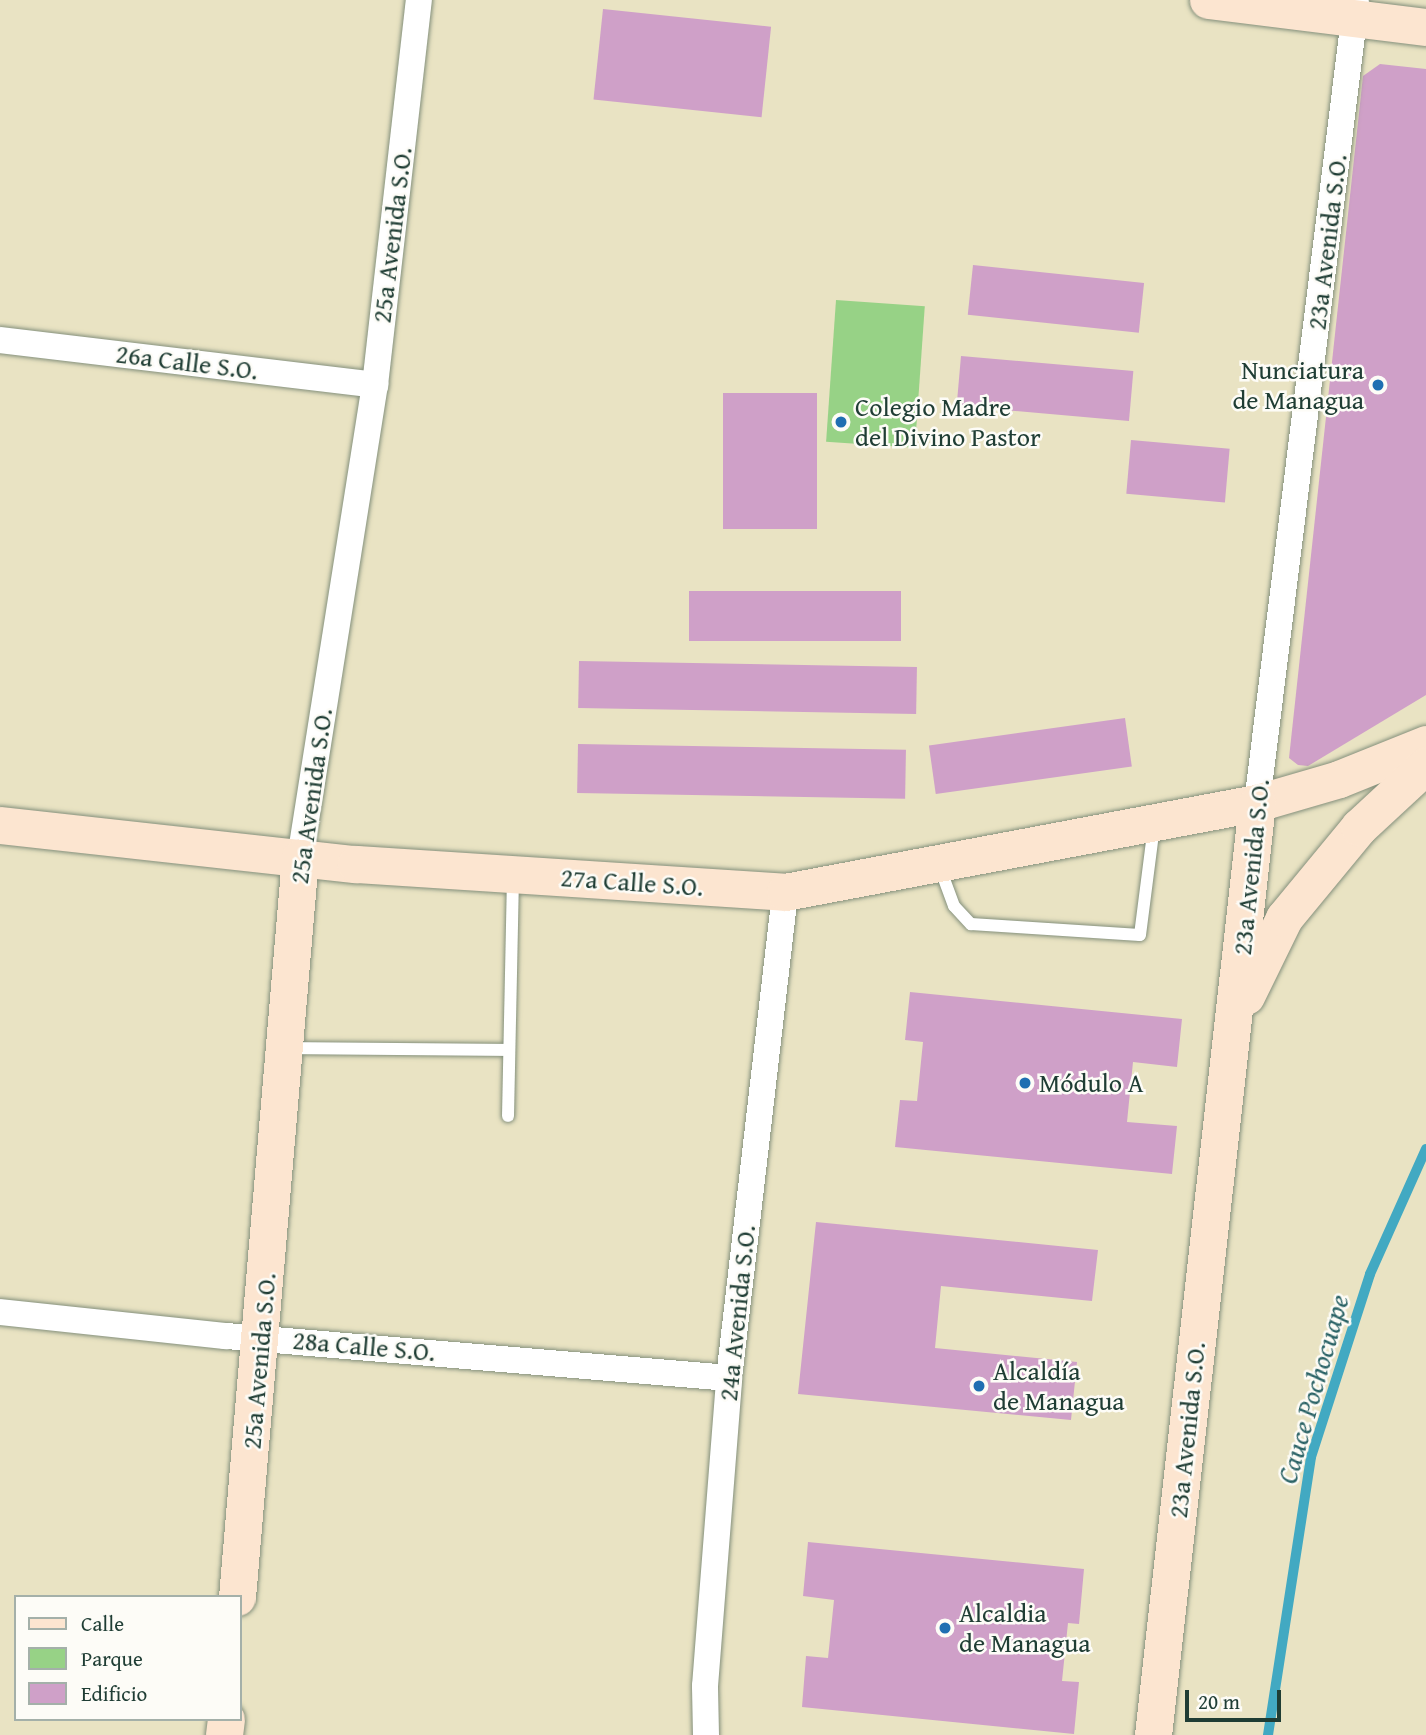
<!DOCTYPE html>
<meta charset="utf-8">
<style>
body{margin:0}
#map{position:relative;width:1426px;height:1735px;overflow:hidden;background:#e9e3c3;font-family:"Gentium Book Plus",serif}
div>[style]{position:absolute}
.green>*{inset:0;background:#97d286;transform-origin:0 0}
.stream>*{height:10px;margin:-5px;padding:0 5px;transform-origin:5px;border-radius:5px;background:#42a9c2}
.building>*{inset:0;background:#cfa0c8;transform-origin:0 0}
.roads{filter:drop-shadow(0 0 2px #84907c) drop-shadow(0 0 2px #84907c)}
.lane>*{height:12px;margin:-6px;padding:0 6px;transform-origin:6px;border-radius:6px;background:#fff}
.street>*{height:26px;margin:-13px;padding:0 13px;transform-origin:13px;border-radius:13px;background:#fff}
.secondary>*{height:37px;margin:-18.5px;padding:0 18.5px;transform-origin:18.5px;border-radius:18.5px;background:#fce5d0}
.dots>*{width:19px;height:19px;translate:-50% -50%;box-sizing:border-box;border:4px solid #fdfcf7;border-radius:50%}
span{translate:-50% -50%;white-space:nowrap;text-align:center;line-height:1.15;-webkit-text-stroke:5px #fdfcf7;paint-order:stroke}
.street-label{font-size:26px;color:#1f3d34}
.poi-label{font-size:26px;color:#1f3d34}
.right{translate:-100% -50%;text-align:right}
.left{translate:0 -50%;text-align:left}
.water-label{font-size:28px;color:#2b6366;font-style:italic}
.legend{position:absolute;left:14px;top:1595px;width:228px;height:126px;box-sizing:border-box;background:#fdfcf7;border:2px solid #a4b0a9;margin:0;padding:9px 12px;list-style:none;font-size:21px;color:#1f3d34}
.legend li{display:flex;align-items:center;gap:14px;height:35px}
.legend b{width:35px;border:2px solid #a4b0a9}
.scale{position:absolute;left:1185px;top:1690px;width:96px;height:32px;box-sizing:border-box;border:4px solid #1f3d34;border-top:0;padding-left:9px;font-size:21px;line-height:24px;white-space:nowrap;color:#1f3d34;-webkit-text-stroke:5px #fdfcf7;paint-order:stroke}
</style>
<div id="map">
<div class="green">
<div style="left:836px;top:300px;width:89px;height:142px;rotate:4deg"></div>
</div>
<div class="stream">
<div style="left:1268px;top:1735px;width:281px;rotate:-81.2deg"></div>
<div style="left:1311px;top:1457px;width:192px;rotate:-72.1deg"></div>
<div style="left:1370px;top:1274px;width:137px;rotate:-65.9deg"></div>
</div>
<div class="building">
<div style="left:603px;top:9px;width:169px;height:91px;rotate:6deg"></div>
<div style="clip-path:polygon(1380px 64px,1426px 69px,1426px 695px,1308px 766px,1298px 765px,1289px 758px,1363px 76px)"></div>
<div style="left:973px;top:265px;width:172px;height:50px;rotate:6deg"></div>
<div style="left:961px;top:356px;width:173px;height:50px;rotate:5deg"></div>
<div style="left:723px;top:393px;width:94px;height:136px"></div>
<div style="left:1131px;top:440px;width:99px;height:54px;rotate:5deg"></div>
<div style="left:689px;top:591px;width:212px;height:50px"></div>
<div style="left:579px;top:661px;width:338px;height:47px;rotate:1deg"></div>
<div style="left:1125px;top:718px;width:49px;height:198px;rotate:82deg"></div>
<div style="left:578px;top:744px;width:328px;height:49px;rotate:1deg"></div>
<div style="clip-path:polygon(910px 992px,1182px 1019px,1177px 1067px,1133px 1062px,1127px 1122px,1177px 1126px,1172px 1174px,895px 1147px,900px 1100px,917px 1101px,923px 1042px,905px 1040px)"></div>
<div style="clip-path:polygon(816px 1222px,1098px 1250px,1092px 1301px,941px 1286px,935px 1348px,1077px 1362px,1071px 1420px,798px 1394px)"></div>
<div style="clip-path:polygon(808px 1542px,1084px 1569px,1079px 1624px,1068px 1623px,1062px 1681px,1079px 1682px,1074px 1734px,802px 1707px,806px 1656px,828px 1658px,834px 1600px,803px 1596px)"></div>
</div>
<div class="roads">
<div class="lane">
<div style="left:940px;top:868px;width:40px;rotate:69.8deg"></div>
<div style="left:954px;top:906px;width:25px;rotate:47deg"></div>
<div style="left:971px;top:924px;width:169px;rotate:3.7deg"></div>
<div style="left:1140px;top:935px;width:111px;rotate:-82.7deg"></div>
<div style="left:285px;top:1048px;width:224px;rotate:0.5deg"></div>
<div style="left:508px;top:1116px;width:238px;rotate:-88.8deg"></div>
</div>
<div class="street">
<div style="left:0;top:340px;width:378px;rotate:6.8deg"></div>
<div style="left:1257px;top:803px;width:807px;rotate:-82.95deg"></div>
<div style="left:300px;top:858px;width:479px;rotate:-81deg"></div>
<div style="left:375px;top:385px;width:388px;rotate:-83.5deg"></div>
<div style="left:0;top:1312px;width:227px;rotate:6.1deg"></div>
<div style="left:226px;top:1336px;width:505px;rotate:4.77deg"></div>
<div style="left:706px;top:1735px;width:49px;rotate:-91.2deg"></div>
<div style="left:705px;top:1686px;width:309px;rotate:-85.5deg"></div>
<div style="left:729px;top:1378px;width:489px;rotate:-83.4deg"></div>
</div>
<div class="secondary">
<div style="left:1208px;top:0;width:220px;rotate:7.1deg"></div>
<div style="left:0;top:825px;width:358px;rotate:6.3deg"></div>
<div style="left:356px;top:864px;width:430px;rotate:3.7deg"></div>
<div style="left:785px;top:892px;width:480px;rotate:-10.7deg"></div>
<div style="left:1257px;top:803px;width:85px;rotate:-16.3deg"></div>
<div style="left:1339px;top:779px;width:94px;rotate:-21.9deg"></div>
<div style="left:1246px;top:996px;width:87px;rotate:-64deg"></div>
<div style="left:1284px;top:918px;width:118px;rotate:-50.5deg"></div>
<div style="left:1359px;top:827px;width:91px;rotate:-42.8deg"></div>
<div style="left:237px;top:1597px;width:742px;rotate:-85.13deg"></div>
<div style="left:224px;top:1735px;width:16px;rotate:-83deg"></div>
<div style="left:1153px;top:1735px;width:938px;rotate:-83.63deg"></div>
</div>
</div>
<div class="dots">
<div style="left:1378px;top:385px;background:#1f6fb2"></div>
<div style="left:841px;top:422px;background:#1f6fb2"></div>
<div style="left:1025px;top:1083px;background:#1f6fb2"></div>
<div style="left:979px;top:1386px;background:#1f6fb2"></div>
<div style="left:945px;top:1628px;background:#1f6fb2"></div>
</div>
<div class="street-label">
<span style="left:392px;top:235px;rotate:-83deg">25a Avenida S.O.</span>
<span style="left:1327px;top:242px;rotate:-83deg">23a Avenida S.O.</span>
<span style="left:187px;top:362px;rotate:7deg">26a Calle S.O.</span>
<span style="left:311px;top:796px;rotate:-82deg">25a Avenida S.O.</span>
<span style="left:1251px;top:867px;rotate:-84deg">23a Avenida S.O.</span>
<span style="left:632px;top:882px;rotate:4deg">27a Calle S.O.</span>
<span style="left:737px;top:1313px;rotate:-84deg">24a Avenida S.O.</span>
<span style="left:364px;top:1346px;rotate:5deg">28a Calle S.O.</span>
<span style="left:259px;top:1361px;rotate:-85deg">25a Avenida S.O.</span>
<span style="left:1187px;top:1430px;rotate:-84deg">23a Avenida S.O.</span>
</div>
<div class="poi-label">
<span class="right" style="left:1364px;top:385px">Nunciatura<br>de Managua</span>
<span class="left" style="left:855px;top:422px">Colegio Madre<br>del Divino Pastor</span>
<span class="left" style="left:1039px;top:1083px">Módulo A</span>
<span class="left" style="left:993px;top:1386px">Alcaldía<br>de Managua</span>
<span class="left" style="left:959px;top:1628px">Alcaldia<br>de Managua</span>
</div>
<div class="water-label">
<span style="left:1313px;top:1389px;rotate:-74deg">Cauce Pochocuape</span>
</div>
<ul class="legend">
<li><b style="height:9px;background:#fce5d0"></b>Calle</li>
<li><b style="height:19px;background:#97d286"></b>Parque</li>
<li><b style="height:19px;background:#cfa0c8"></b>Edificio</li>
</ul>
<div class="scale">20 m</div>
</div>
